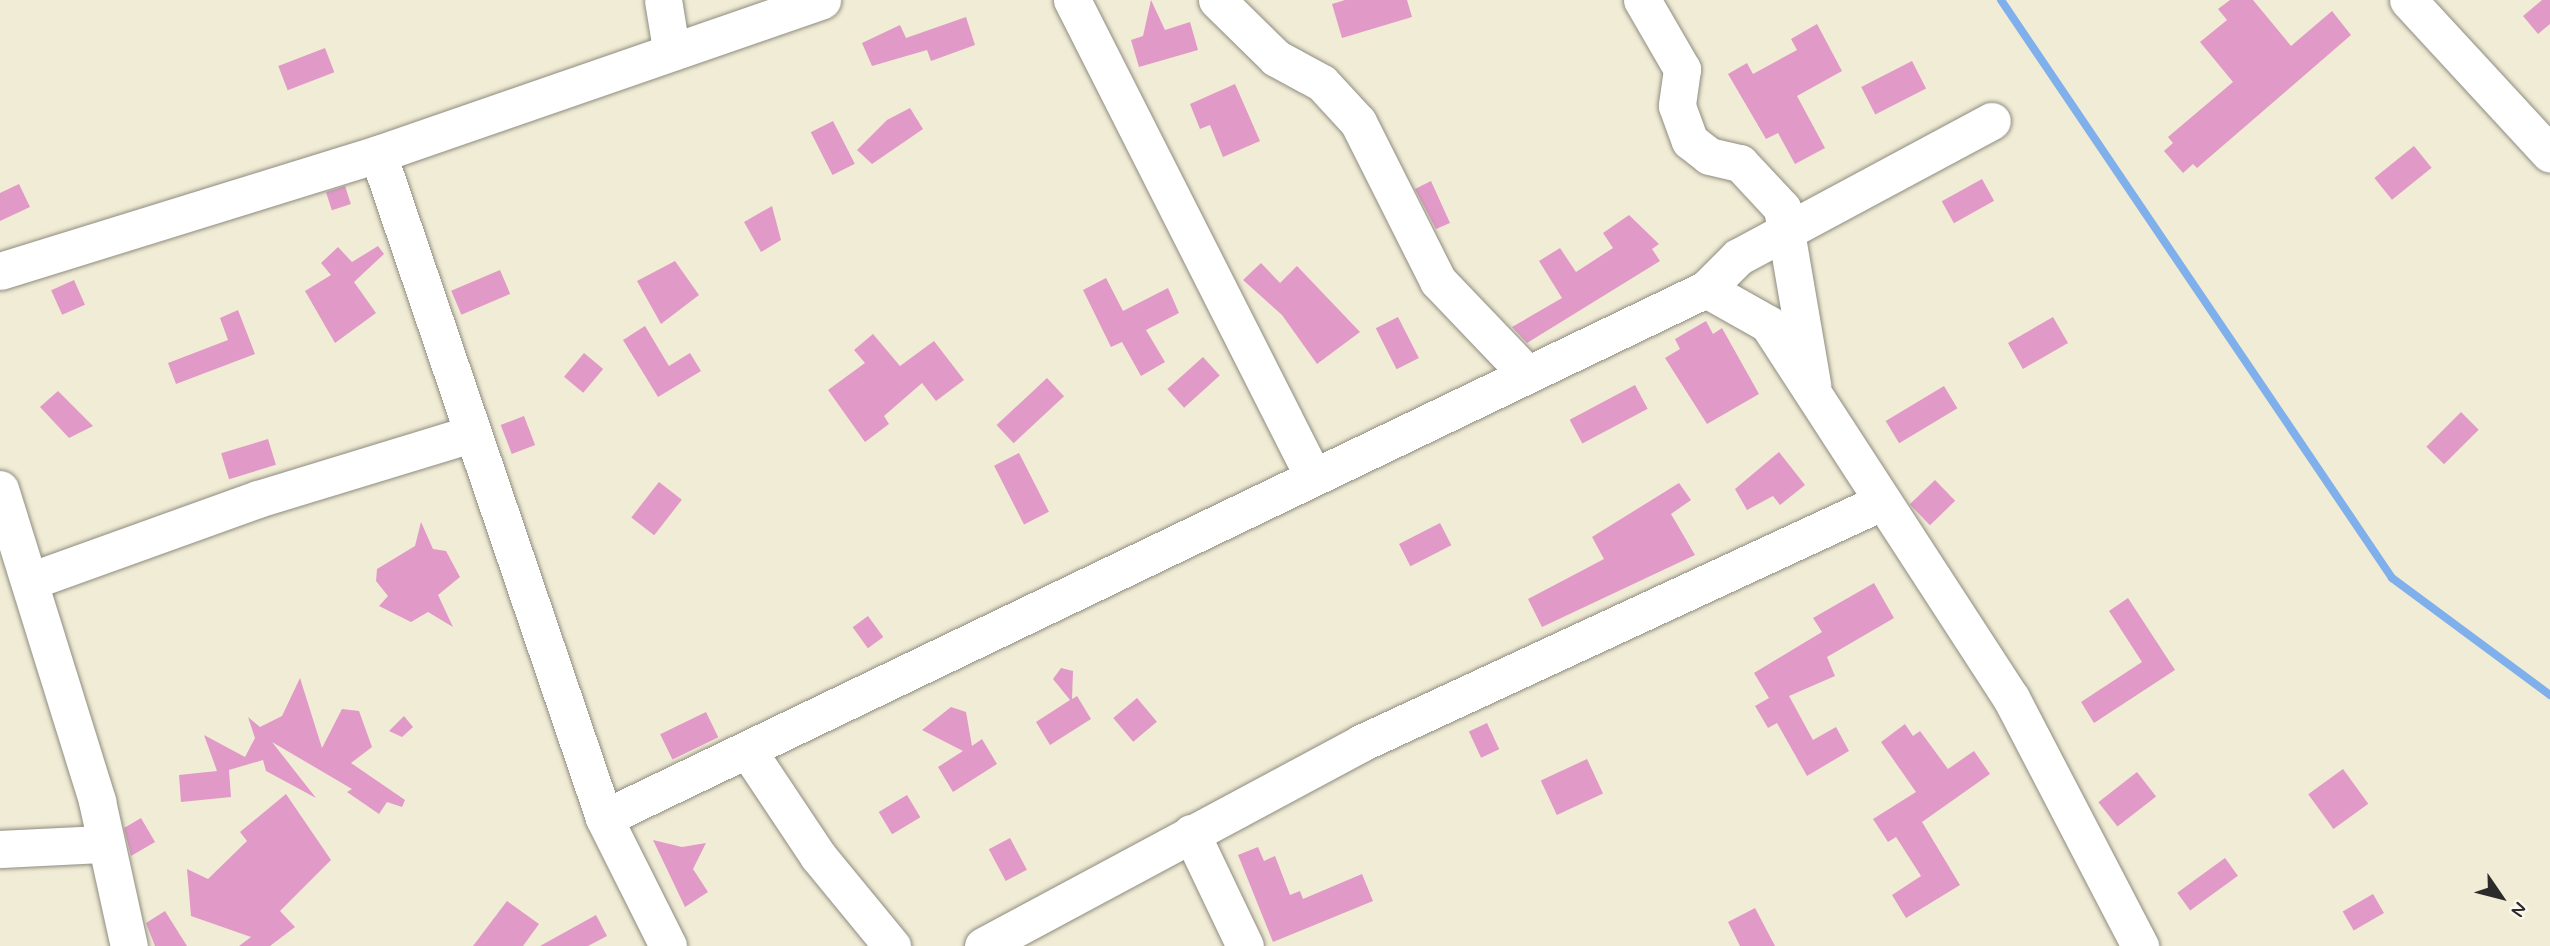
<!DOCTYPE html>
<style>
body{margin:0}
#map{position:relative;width:2550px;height:946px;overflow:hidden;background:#f1ecd5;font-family:Mynerve,sans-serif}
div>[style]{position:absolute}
.stream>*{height:8px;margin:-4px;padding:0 4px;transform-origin:4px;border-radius:4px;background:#80b0eb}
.building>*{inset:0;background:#e19ac7;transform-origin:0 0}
.roads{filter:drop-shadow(0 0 2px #8e8c80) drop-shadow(0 0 2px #8e8c80)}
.minor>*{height:37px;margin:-18.5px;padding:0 18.5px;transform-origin:18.5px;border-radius:18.5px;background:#fff}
span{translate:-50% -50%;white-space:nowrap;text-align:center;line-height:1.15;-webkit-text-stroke:5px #fbf7ec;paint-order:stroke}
.north{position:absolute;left:2466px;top:862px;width:70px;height:70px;-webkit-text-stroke:5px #fbf7ec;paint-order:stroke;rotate:125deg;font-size:19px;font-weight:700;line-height:28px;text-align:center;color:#2b2b2b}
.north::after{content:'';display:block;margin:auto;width:24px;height:32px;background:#2b2b2b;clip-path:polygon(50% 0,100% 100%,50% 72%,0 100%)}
</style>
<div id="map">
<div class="stream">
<div style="left:2001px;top:0;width:698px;rotate:55.92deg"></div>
<div style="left:2392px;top:578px;width:197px;rotate:36.5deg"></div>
</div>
<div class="building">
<div style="clip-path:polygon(1151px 0,1165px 30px,1190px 22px,1198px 50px,1139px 67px,1131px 40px,1143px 36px)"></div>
<div style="clip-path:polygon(1345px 0,1407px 0,1412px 17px,1342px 38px,1332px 4px)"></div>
<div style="clip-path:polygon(2230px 0,2253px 0,2291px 46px,2332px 11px,2351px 35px,2197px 168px,2193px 164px,2183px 173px,2164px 151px,2173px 143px,2168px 137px,2233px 82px,2200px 42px,2227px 20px,2218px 9px)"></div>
<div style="clip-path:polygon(2542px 0,2550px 0,2550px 24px,2538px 34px,2523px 16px)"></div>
<div style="clip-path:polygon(966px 17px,975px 45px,931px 61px,927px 50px,872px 66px,862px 43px,900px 25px,906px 38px)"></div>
<div style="clip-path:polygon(1817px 24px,1842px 71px,1797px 96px,1825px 148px,1795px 164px,1778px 133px,1766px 139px,1728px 74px,1747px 63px,1753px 74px,1797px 50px,1791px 39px)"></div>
<div style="left:325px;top:48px;width:26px;height:50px;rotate:69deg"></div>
<div style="left:1912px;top:61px;width:31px;height:57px;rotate:63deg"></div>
<div style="clip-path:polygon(1235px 84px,1260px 141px,1223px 157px,1210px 125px,1200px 129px,1190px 104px)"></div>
<div style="clip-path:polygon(910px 108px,923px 129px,872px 164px,857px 150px,887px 120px)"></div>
<div style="left:833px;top:121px;width:48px;height:25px;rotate:63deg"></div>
<div style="left:2414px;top:146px;width:28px;height:51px;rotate:51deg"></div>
<div style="left:1982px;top:179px;width:25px;height:46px;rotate:61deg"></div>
<div style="clip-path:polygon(1431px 181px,1450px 223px,1436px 229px,1415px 189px)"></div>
<div style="clip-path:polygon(19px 184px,30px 207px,0 221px,0 193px)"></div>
<div style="left:345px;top:186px;width:19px;height:20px;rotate:72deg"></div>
<div style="clip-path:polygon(772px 206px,781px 240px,761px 252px,744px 222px)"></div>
<div style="clip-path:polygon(1629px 215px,1659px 244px,1652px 249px,1660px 261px,1527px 343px,1512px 327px,1562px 298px,1539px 261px,1560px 248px,1576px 272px,1613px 248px,1603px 233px)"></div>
<div style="clip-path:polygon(378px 246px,384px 254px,354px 282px,376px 313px,335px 343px,305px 291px,331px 275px,321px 263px,338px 247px,352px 262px)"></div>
<div style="clip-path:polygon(675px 261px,699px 295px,661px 324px,637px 281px)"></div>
<div style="clip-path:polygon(1261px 263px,1280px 283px,1297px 266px,1360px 332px,1317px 364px,1282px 315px,1243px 280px)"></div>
<div style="left:500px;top:270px;width:26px;height:53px;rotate:67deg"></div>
<div style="clip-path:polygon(1106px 278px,1123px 311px,1168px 288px,1179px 313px,1146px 330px,1165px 362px,1141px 376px,1122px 342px,1111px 347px,1083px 290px)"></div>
<div style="left:74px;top:280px;width:27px;height:25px;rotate:66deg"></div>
<div style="clip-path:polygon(238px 310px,255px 354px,176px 384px,168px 363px,228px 340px,220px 318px)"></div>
<div style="left:1398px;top:317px;width:46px;height:25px;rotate:63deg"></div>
<div style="left:2053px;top:317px;width:30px;height:52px;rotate:60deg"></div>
<div style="clip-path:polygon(1706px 321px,1713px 334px,1722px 328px,1759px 394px,1707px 424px,1665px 358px,1680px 349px,1675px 339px)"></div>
<div style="clip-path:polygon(645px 326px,669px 366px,690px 353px,701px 371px,658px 397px,623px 340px)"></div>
<div style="clip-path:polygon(873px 334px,900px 366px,934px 341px,964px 380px,936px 401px,922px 383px,884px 416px,889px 424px,865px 442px,828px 390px,865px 363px,854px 350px)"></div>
<div style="left:584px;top:353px;width:25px;height:31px;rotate:40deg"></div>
<div style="left:1203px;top:357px;width:25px;height:48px;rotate:48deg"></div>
<div style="left:1047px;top:378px;width:25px;height:69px;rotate:47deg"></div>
<div style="left:1635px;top:385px;width:27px;height:74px;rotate:62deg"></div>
<div style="left:1944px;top:386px;width:26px;height:68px;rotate:59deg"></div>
<div style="clip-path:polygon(58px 391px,93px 426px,69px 438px,40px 407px)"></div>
<div style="left:2461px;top:412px;width:25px;height:49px;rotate:45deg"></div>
<div style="left:524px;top:416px;width:31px;height:25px;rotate:69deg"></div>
<div style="left:268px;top:439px;width:27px;height:49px;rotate:73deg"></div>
<div style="clip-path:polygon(1779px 452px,1805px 485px,1780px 505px,1773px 496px,1747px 510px,1735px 489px)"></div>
<div style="left:1019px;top:453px;width:66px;height:28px;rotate:63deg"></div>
<div style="left:1935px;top:480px;width:29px;height:35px;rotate:46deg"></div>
<div style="left:659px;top:482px;width:29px;height:45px;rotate:38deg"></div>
<div style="clip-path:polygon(1679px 483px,1691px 500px,1671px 514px,1695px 555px,1542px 627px,1528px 599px,1604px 559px,1592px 537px)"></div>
<div style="clip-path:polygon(421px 522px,433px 549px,446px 551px,460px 577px,438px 595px,453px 627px,428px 612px,411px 622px,379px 606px,388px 596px,376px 581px,377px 569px,415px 546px)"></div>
<div style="left:1440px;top:523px;width:25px;height:46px;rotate:63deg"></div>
<div style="clip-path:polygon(1874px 583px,1894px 618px,1827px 657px,1835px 676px,1789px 696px,1813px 740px,1836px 727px,1849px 751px,1807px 776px,1777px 723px,1768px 728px,1755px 706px,1769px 698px,1754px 673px,1822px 632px,1813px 618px)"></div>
<div style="clip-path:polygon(2128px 598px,2175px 670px,2094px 723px,2081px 702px,2142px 662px,2109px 611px)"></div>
<div style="left:868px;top:616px;width:26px;height:19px;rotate:54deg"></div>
<div style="clip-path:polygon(1061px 668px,1073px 671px,1072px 699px,1077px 696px,1091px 719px,1050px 745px,1036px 722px,1070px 700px,1053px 679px)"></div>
<div style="clip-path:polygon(300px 678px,322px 748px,342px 709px,359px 711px,372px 747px,351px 763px,405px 800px,402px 807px,387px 802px,379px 814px,347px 792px,352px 789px,272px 742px,316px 798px,266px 771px,263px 760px,229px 770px,231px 797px,181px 802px,179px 775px,217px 771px,204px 735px,245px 757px,255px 738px,248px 717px,260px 727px,282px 716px)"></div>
<div style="left:1137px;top:698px;width:31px;height:31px;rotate:50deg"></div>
<div style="clip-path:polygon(951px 707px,966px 712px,972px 746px,982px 739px,997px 764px,953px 792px,938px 767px,963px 751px,922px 730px)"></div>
<div style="left:706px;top:712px;width:28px;height:51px;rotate:64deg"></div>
<div style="clip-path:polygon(404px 716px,413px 727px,402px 737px,389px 731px)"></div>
<div style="left:1487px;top:723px;width:29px;height:20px;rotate:65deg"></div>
<div style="clip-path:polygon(1905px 724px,1913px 736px,1920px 731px,1948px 769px,1974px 751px,1990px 774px,1922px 822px,1960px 885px,1906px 918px,1892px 895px,1921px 876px,1896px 837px,1888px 842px,1873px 819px,1916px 792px,1881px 742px)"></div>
<div style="left:1587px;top:759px;width:38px;height:51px;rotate:65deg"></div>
<div style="left:2343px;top:769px;width:43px;height:43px;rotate:54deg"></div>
<div style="left:2137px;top:772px;width:31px;height:49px;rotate:52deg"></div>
<div style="clip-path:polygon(286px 794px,331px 860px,280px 911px,295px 927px,270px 946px,239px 946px,251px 937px,191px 916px,187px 869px,208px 879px,247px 841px,240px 832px)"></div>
<div style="left:907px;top:795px;width:26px;height:33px;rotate:59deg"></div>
<div style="clip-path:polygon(141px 818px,155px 842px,131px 856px,124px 828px)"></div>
<div style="left:1010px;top:838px;width:36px;height:24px;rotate:62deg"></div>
<div style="clip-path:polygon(653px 840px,682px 847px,706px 843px,693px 869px,708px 892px,685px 907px)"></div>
<div style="clip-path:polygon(1258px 847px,1264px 861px,1275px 856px,1290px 895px,1300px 891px,1303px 899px,1362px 874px,1373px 901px,1273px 942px,1238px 855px)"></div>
<div style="left:2225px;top:858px;width:22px;height:59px;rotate:54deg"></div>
<div style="left:2373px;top:894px;width:22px;height:35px;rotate:60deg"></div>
<div style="clip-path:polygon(507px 901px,539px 924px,523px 946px,473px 946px)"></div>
<div style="clip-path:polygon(1755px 908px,1775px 946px,1740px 946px,1728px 922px)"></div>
<div style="clip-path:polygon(165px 911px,187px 946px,155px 946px,146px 923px)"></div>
<div style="clip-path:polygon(596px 915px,607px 936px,588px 946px,540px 946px)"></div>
</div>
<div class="roads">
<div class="minor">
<div style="left:663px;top:0;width:50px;rotate:80.7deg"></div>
<div style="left:1072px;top:0;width:534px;rotate:63.15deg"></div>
<div style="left:1217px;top:0;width:83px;rotate:44.5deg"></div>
<div style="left:1276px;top:58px;width:52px;rotate:28.5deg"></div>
<div style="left:1322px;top:83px;width:53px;rotate:47.3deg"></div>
<div style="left:1358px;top:122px;width:178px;rotate:63.3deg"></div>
<div style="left:1438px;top:281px;width:129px;rotate:46.3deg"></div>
<div style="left:1642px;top:0;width:80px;rotate:59.9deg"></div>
<div style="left:1682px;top:69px;width:37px;rotate:98deg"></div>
<div style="left:1677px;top:106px;width:37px;rotate:70deg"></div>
<div style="left:1690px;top:141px;width:24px;rotate:38deg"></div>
<div style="left:1709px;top:156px;width:32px;rotate:13deg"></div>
<div style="left:1740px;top:163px;width:62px;rotate:47deg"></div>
<div style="left:1782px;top:208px;width:179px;rotate:80.3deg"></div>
<div style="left:2408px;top:0;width:209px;rotate:47.3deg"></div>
<div style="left:378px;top:154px;width:701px;rotate:71.2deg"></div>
<div style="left:604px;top:818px;width:143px;rotate:63.4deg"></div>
<div style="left:0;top:271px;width:396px;rotate:-17.2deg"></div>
<div style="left:378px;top:154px;width:470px;rotate:-19.1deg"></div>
<div style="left:1706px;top:289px;width:45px;rotate:-45deg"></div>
<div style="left:1738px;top:257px;width:288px;rotate:-28.2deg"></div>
<div style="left:0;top:489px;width:327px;rotate:72.7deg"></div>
<div style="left:97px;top:801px;width:148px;rotate:77.6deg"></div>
<div style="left:33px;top:580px;width:239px;rotate:-19.8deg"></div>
<div style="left:258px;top:499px;width:222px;rotate:-17deg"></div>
<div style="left:748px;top:751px;width:126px;rotate:56.3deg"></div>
<div style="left:818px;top:856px;width:117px;rotate:50.6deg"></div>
<div style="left:604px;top:818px;width:1222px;rotate:-25.64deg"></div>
<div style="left:1706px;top:289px;width:71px;rotate:29.4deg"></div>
<div style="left:1768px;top:324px;width:446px;rotate:57deg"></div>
<div style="left:2011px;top:698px;width:280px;rotate:62.5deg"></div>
<div style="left:1191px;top:833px;width:125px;rotate:64.5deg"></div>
<div style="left:0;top:849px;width:103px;rotate:-2.8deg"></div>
<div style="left:983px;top:946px;width:429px;rotate:-28.2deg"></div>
<div style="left:1361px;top:743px;width:571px;rotate:-24.86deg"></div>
</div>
</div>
<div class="north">N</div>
</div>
